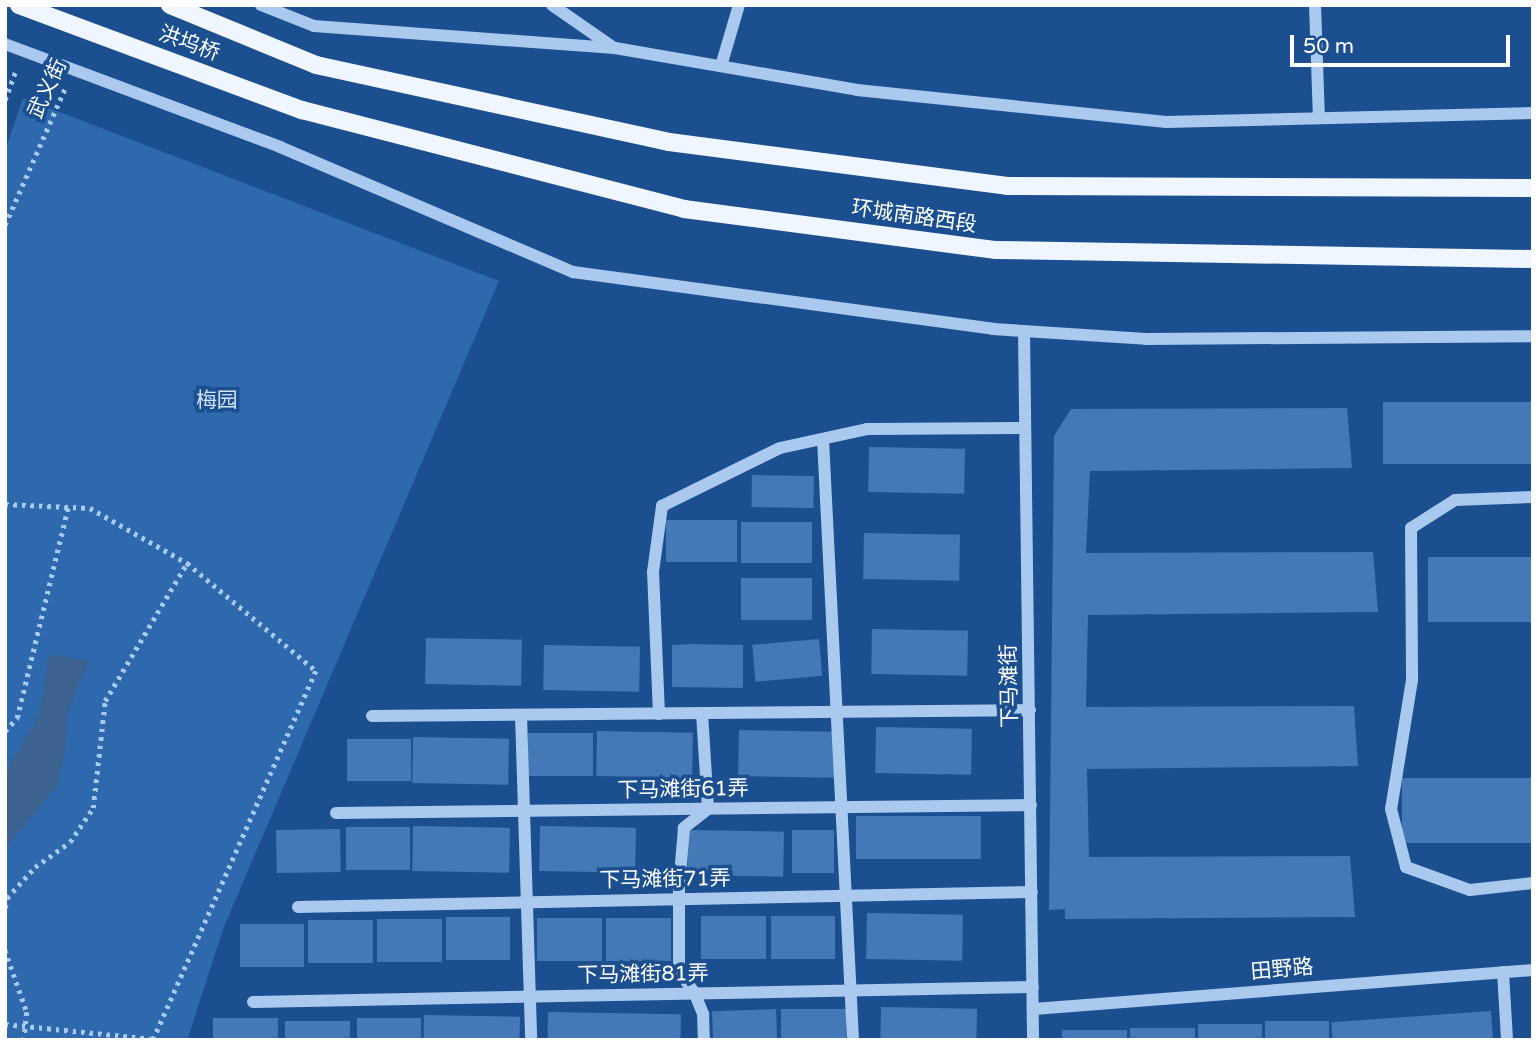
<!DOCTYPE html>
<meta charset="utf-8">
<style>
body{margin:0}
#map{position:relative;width:1538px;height:1045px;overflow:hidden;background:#1b4f8f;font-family:"Varela Round","Noto Sans SC",sans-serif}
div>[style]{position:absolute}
.green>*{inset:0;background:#2e69ad}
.water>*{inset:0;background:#3c6290}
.building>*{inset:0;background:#4478b7;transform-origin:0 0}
.path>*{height:4.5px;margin-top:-2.25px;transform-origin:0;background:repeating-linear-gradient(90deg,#a9c9ee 0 3.5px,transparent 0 8.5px)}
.minor>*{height:12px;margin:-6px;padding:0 6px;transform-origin:6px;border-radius:6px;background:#a9c9ee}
.major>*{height:18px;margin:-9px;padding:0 9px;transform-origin:9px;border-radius:9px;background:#f0f6ff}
.minor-bridge>*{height:12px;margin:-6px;padding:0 6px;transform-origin:6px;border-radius:6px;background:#a9c9ee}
.major-bridge>*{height:18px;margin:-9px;padding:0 9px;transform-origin:9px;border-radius:9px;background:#f0f6ff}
span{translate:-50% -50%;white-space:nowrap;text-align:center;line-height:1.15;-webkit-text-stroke:7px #1b4f8f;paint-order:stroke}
.street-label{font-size:21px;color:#fff}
.park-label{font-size:21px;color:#cfe3fa}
.frame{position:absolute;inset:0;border:7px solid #fff;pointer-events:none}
.scale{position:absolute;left:1290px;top:35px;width:220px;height:32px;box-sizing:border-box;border:4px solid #fff;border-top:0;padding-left:9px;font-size:21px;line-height:24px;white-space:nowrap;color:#fff;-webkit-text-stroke:5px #1b4f8f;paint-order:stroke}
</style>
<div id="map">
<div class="green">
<div style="clip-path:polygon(23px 98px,499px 281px,224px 927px,187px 1040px,5px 1040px,5px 151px)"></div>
</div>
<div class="water">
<div style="clip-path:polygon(49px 654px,89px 661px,67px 713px,66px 746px,58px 785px,5px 848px,5px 773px,39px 715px)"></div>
</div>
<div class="building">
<div style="left:1533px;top:402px;width:62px;height:150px;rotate:90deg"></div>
<div style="clip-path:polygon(1347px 408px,1352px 468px,1090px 471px,1086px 553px,1373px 552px,1378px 612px,1088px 615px,1086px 707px,1354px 706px,1358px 766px,1087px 769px,1089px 857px,1350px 856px,1355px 917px,1065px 919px,1065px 909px,1049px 910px,1054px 436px,1071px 409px)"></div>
<div style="left:869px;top:447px;width:96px;height:45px;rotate:1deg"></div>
<div style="left:752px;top:475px;width:62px;height:32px;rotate:1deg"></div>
<div style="left:666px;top:520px;width:71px;height:42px"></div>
<div style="left:741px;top:522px;width:71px;height:41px"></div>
<div style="left:864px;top:533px;width:96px;height:46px;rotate:1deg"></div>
<div style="left:1428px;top:557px;width:105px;height:65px"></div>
<div style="left:741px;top:578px;width:71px;height:42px"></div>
<div style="left:872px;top:629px;width:96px;height:45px;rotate:1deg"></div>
<div style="left:426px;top:638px;width:96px;height:46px;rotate:1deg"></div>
<div style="left:819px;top:639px;width:37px;height:67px;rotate:85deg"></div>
<div style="clip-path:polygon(690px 644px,743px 645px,743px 688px,672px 687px,672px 645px)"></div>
<div style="left:544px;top:645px;width:96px;height:45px;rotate:1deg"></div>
<div style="left:876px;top:727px;width:96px;height:46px;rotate:1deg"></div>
<div style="left:739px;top:730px;width:96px;height:46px;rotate:1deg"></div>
<div style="left:597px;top:731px;width:96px;height:45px;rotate:1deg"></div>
<div style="left:528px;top:733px;width:65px;height:43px"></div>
<div style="left:413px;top:737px;width:96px;height:46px;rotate:1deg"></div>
<div style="left:411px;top:739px;width:42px;height:64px;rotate:90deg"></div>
<div style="left:1402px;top:778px;width:131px;height:65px"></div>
<div style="left:981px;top:816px;width:43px;height:125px;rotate:90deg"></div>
<div style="left:413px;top:826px;width:97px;height:45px;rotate:1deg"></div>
<div style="left:540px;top:826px;width:96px;height:45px;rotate:1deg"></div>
<div style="left:410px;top:827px;width:43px;height:64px;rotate:90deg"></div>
<div style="left:340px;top:829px;width:43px;height:64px;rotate:89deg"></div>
<div style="left:688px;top:830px;width:96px;height:45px;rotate:1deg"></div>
<div style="left:834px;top:830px;width:43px;height:42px;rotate:90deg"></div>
<div style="left:867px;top:913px;width:96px;height:46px;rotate:1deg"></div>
<div style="left:766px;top:916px;width:43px;height:65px;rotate:90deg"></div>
<div style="left:835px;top:916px;width:43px;height:64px;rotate:90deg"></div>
<div style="left:510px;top:917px;width:43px;height:64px;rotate:90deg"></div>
<div style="left:537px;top:918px;width:65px;height:43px"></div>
<div style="left:671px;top:918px;width:43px;height:65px;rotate:90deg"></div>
<div style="left:442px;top:919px;width:43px;height:65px;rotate:90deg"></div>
<div style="left:373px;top:920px;width:43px;height:65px;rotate:90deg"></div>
<div style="left:304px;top:924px;width:43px;height:64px;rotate:90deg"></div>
<div style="left:881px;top:1007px;width:96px;height:33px;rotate:1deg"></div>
<div style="left:776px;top:1009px;width:31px;height:64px;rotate:88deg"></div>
<div style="left:846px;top:1009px;width:31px;height:65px;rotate:90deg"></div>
<div style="left:1491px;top:1011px;width:29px;height:160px;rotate:86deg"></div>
<div style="left:548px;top:1012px;width:133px;height:28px;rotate:1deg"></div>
<div style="left:424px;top:1015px;width:96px;height:25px;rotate:1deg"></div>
<div style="left:278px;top:1018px;width:22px;height:65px;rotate:90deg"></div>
<div style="left:421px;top:1018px;width:22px;height:64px;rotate:90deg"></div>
<div style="left:350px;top:1021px;width:19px;height:65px;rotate:90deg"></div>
<div style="left:1329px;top:1021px;width:19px;height:64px;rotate:90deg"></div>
<div style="left:1262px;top:1024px;width:16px;height:64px;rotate:90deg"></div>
<div style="left:1195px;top:1028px;width:12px;height:65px;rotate:90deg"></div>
<div style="left:1127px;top:1030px;width:10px;height:65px;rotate:90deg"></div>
</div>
<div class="path">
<div style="left:5px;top:100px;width:32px;rotate:-70deg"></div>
<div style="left:5px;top:225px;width:150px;rotate:-66.3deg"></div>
<div style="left:5px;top:504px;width:85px;rotate:2.7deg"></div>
<div style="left:90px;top:508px;width:112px;rotate:29.6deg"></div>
<div style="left:187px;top:563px;width:168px;rotate:39.9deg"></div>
<div style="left:316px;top:671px;width:403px;rotate:113.8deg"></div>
<div style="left:5px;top:731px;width:18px;rotate:-47deg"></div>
<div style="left:17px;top:718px;width:217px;rotate:-76.4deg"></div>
<div style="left:5px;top:908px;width:10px;rotate:-79deg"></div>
<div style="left:7px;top:898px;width:42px;rotate:-47.9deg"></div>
<div style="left:35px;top:867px;width:43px;rotate:-35.5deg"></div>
<div style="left:70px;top:842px;width:41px;rotate:-55.9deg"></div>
<div style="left:93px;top:808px;width:108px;rotate:-83.6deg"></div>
<div style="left:105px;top:701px;width:161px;rotate:-59.3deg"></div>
<div style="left:5px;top:950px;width:66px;rotate:70.5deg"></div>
<div style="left:27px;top:1012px;width:28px;rotate:96deg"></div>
<div style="left:5px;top:1024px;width:149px;rotate:5.8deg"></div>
</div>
<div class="minor">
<div style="left:261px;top:5px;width:57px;rotate:21.6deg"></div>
<div style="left:314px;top:26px;width:302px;rotate:4.2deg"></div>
<div style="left:615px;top:48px;width:246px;rotate:9.8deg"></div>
<div style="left:857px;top:90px;width:311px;rotate:5.9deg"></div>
<div style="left:1166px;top:122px;width:367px;rotate:-1.4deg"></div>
<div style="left:552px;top:5px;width:75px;rotate:34.7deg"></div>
<div style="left:1315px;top:5px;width:113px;rotate:88deg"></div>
<div style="left:721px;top:66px;width:64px;rotate:-73.6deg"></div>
<div style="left:280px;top:147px;width:319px;rotate:23.1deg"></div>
<div style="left:573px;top:272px;width:424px;rotate:7.7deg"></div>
<div style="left:993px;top:329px;width:153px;rotate:3.7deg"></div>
<div style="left:1146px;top:339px;width:387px;rotate:-0.4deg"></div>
<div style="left:1024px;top:331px;width:709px;rotate:89.27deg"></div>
<div style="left:823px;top:439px;width:602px;rotate:87.14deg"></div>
<div style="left:1533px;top:497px;width:78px;rotate:177.8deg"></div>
<div style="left:1455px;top:500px;width:52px;rotate:147.5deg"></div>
<div style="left:1411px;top:528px;width:152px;rotate:89.6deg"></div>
<div style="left:1412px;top:680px;width:131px;rotate:99.2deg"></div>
<div style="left:1391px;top:809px;width:60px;rotate:75.5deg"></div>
<div style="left:1406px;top:867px;width:68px;rotate:19.8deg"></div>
<div style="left:1470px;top:890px;width:63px;rotate:-6.3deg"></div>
<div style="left:702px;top:713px;width:96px;rotate:86.4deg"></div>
<div style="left:708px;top:809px;width:31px;rotate:142deg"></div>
<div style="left:684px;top:828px;width:58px;rotate:94.9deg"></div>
<div style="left:679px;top:886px;width:85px;rotate:90deg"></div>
<div style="left:679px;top:971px;width:28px;rotate:55deg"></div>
<div style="left:695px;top:994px;width:22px;rotate:68deg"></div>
<div style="left:703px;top:1014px;width:26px;rotate:88deg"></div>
<div style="left:659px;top:714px;width:142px;rotate:-92.4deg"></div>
<div style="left:653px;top:572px;width:67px;rotate:-82.2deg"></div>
<div style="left:662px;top:506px;width:131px;rotate:-26.2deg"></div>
<div style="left:780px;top:448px;width:89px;rotate:-12.3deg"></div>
<div style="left:867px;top:429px;width:158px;rotate:-0.4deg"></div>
<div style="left:521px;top:715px;width:325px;rotate:88.2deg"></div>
<div style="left:372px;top:716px;width:658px;rotate:-0.52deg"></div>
<div style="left:336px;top:813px;width:695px;rotate:-0.66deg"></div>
<div style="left:298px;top:907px;width:734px;rotate:-1.17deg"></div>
<div style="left:1503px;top:972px;width:68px;rotate:86.6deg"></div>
<div style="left:253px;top:1002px;width:780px;rotate:-1.1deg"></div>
<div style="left:1034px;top:1009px;width:501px;rotate:-4.47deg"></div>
</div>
<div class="major">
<div style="left:170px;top:5px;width:158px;rotate:22.3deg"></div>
<div style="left:316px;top:65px;width:361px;rotate:12.3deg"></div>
<div style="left:669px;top:142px;width:341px;rotate:7.4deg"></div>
<div style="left:1007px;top:186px;width:526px;rotate:0.22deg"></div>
<div style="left:302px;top:110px;width:395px;rotate:14.5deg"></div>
<div style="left:684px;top:209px;width:315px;rotate:7.5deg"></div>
<div style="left:996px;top:250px;width:537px;rotate:0.96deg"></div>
</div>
<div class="minor-bridge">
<div style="left:5px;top:44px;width:294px;rotate:20.5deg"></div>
</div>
<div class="major-bridge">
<div style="left:19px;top:5px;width:302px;rotate:20.4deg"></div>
</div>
<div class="street-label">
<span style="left:189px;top:44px;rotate:20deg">洪坞桥</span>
<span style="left:48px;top:89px;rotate:-65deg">武义街</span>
<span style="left:914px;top:217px;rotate:8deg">环城南路西段</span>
<span style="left:1010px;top:686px;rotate:-91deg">下马滩街</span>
<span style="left:683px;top:790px;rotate:-1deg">下马滩街61弄</span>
<span style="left:665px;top:880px;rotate:-1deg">下马滩街71弄</span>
<span style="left:1282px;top:970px;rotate:-5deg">田野路</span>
<span style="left:643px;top:975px;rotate:-1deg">下马滩街81弄</span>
</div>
<div class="park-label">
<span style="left:217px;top:401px">梅园</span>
</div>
<div class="frame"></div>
<div class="scale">50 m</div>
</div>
